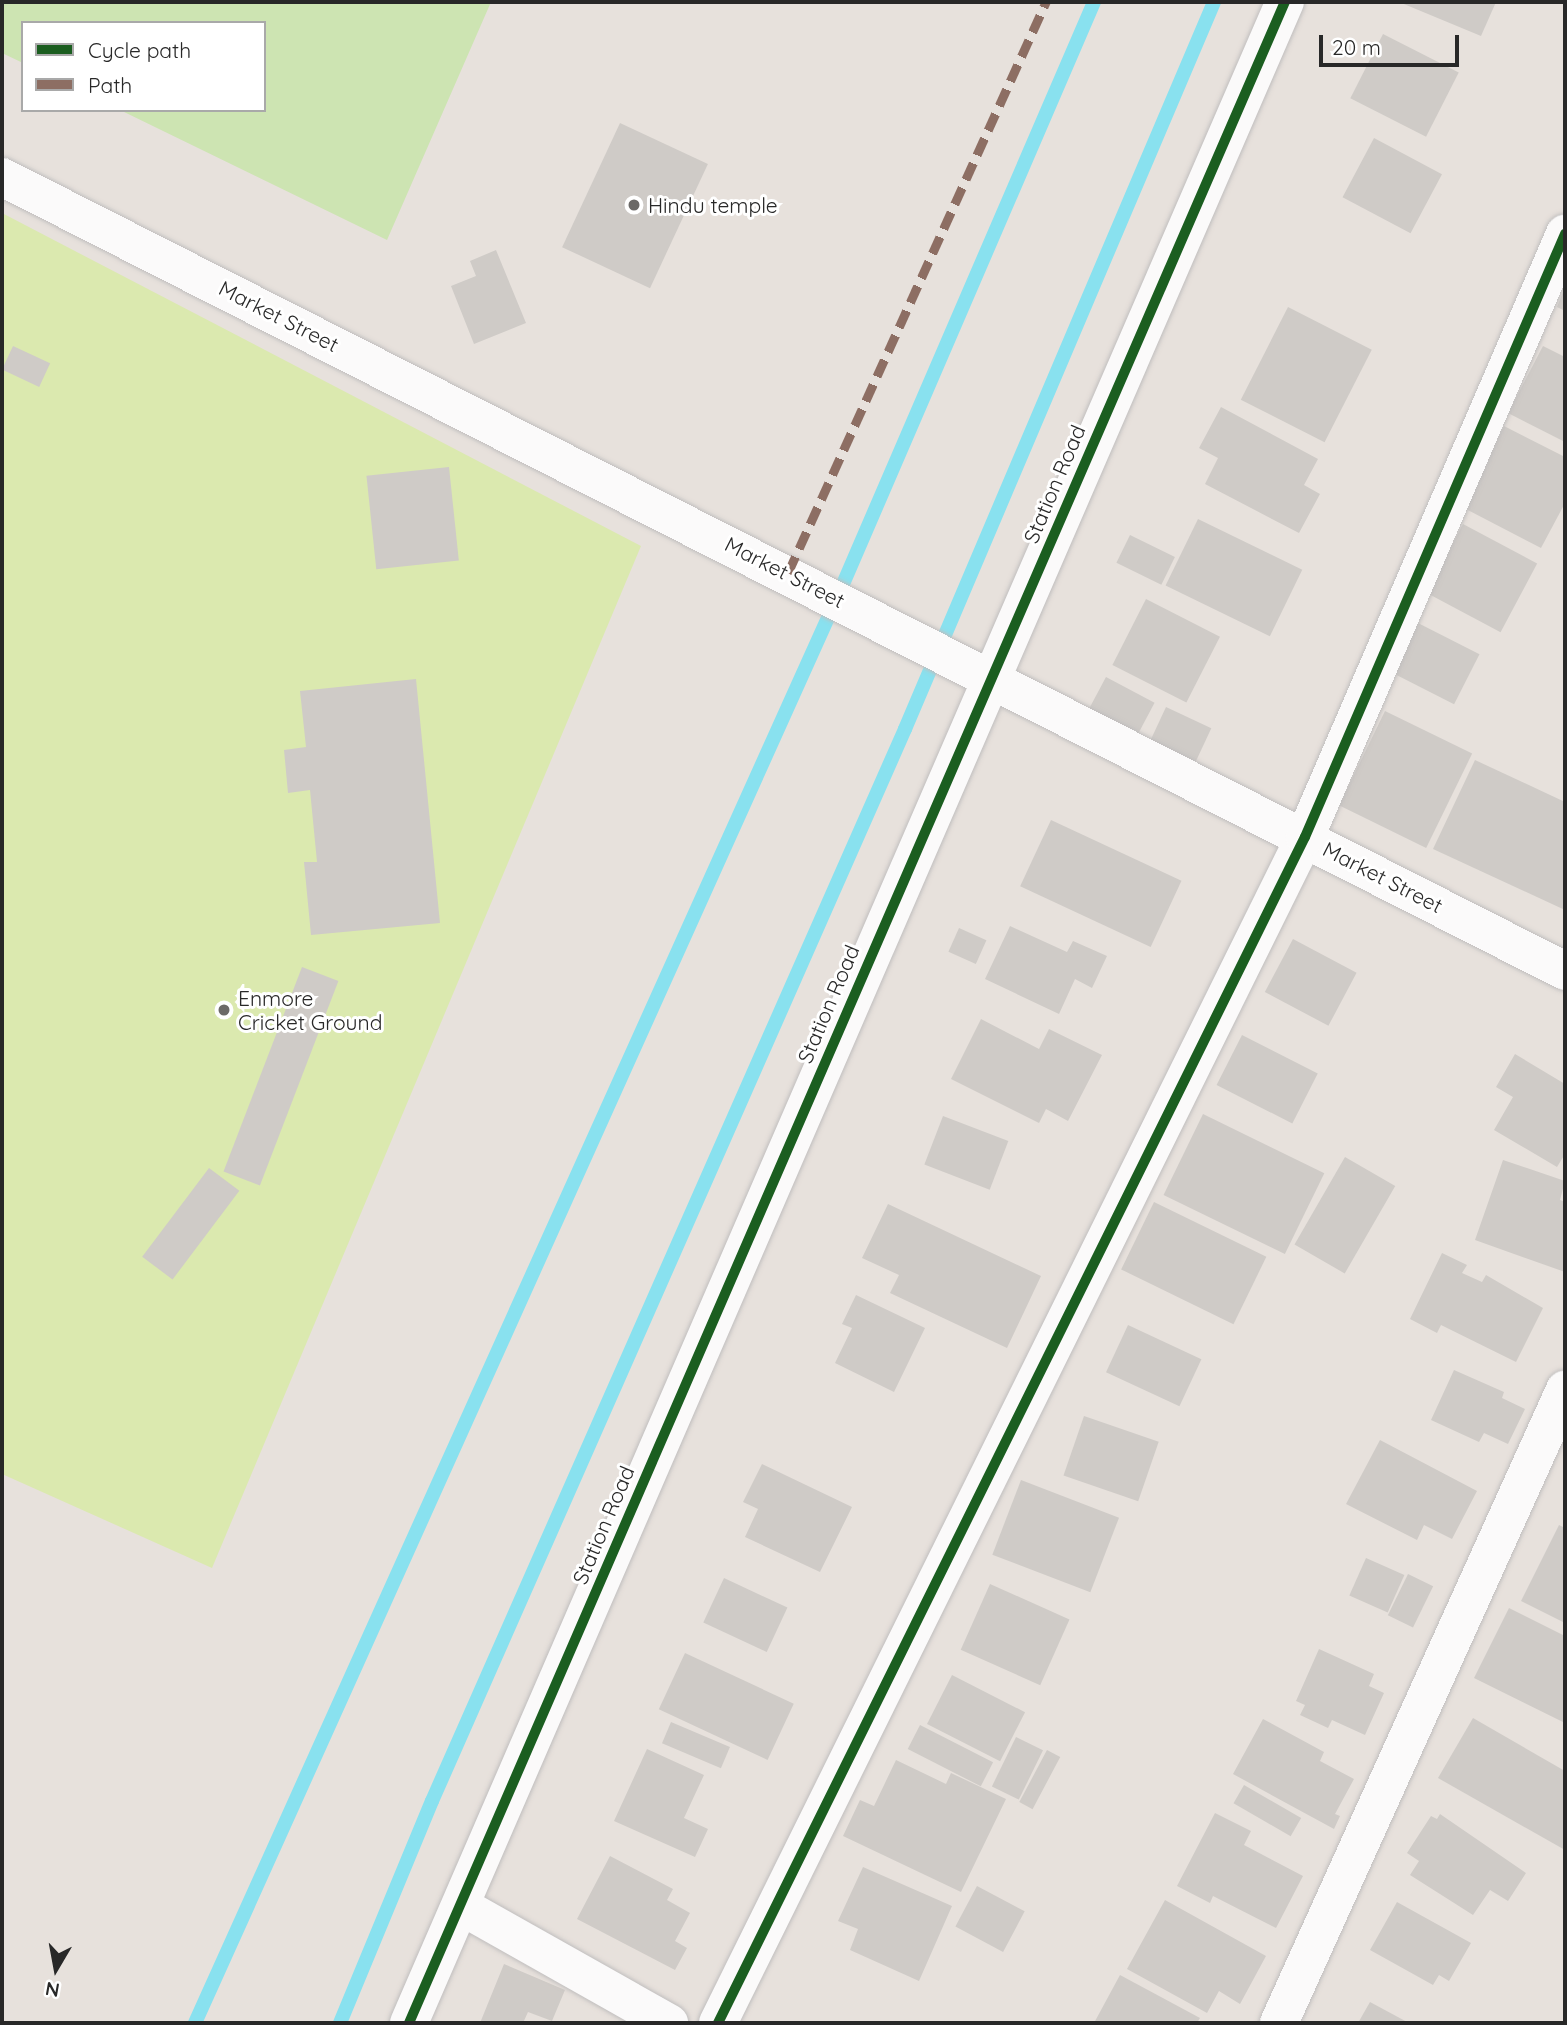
<!DOCTYPE html>
<style>
body{margin:0}
#map{position:relative;width:1567px;height:2025px;overflow:hidden;background:#e7e1dc;font-family:Quicksand,sans-serif}
div>[style]{position:absolute}
.green>*{inset:0;background:#cde4b2}
.pitch>*{inset:0;background:#dbe9af}
.stream>*{height:14px;margin:-7px;padding:0 7px;transform-origin:7px;border-radius:7px;background:#89e1ef}
.building>*{inset:0;background:#cfcbc7;transform-origin:0 0}
.roads{filter:drop-shadow(0 0 2px #c0bebe) drop-shadow(0 0 2px #c0bebe)}
.minor>*{height:38px;margin:-19px;padding:0 19px;transform-origin:19px;border-radius:19px;background:#fbfafa}
.quiet>*{height:9px;margin-top:-4.5px;transform-origin:0;background:repeating-linear-gradient(90deg,#8d6e63 0 18px,transparent 0 27px)}
.cycleway>*{height:10px;margin:-5px;padding:0 5px;transform-origin:5px;border-radius:5px;background:#1b5e20}
.dots>*{width:19px;height:19px;translate:-50% -50%;box-sizing:border-box;border:4px solid #fff;border-radius:50%}
span{translate:-50% -50%;white-space:nowrap;text-align:center;line-height:1.15;-webkit-text-stroke:6px #fff;paint-order:stroke}
.poi-label{font-size:21px;color:#282828}
.left{translate:0 -50%;text-align:left}
.street-label{font-size:21px;color:#282828}
.frame{position:absolute;inset:0;border:4px solid #282828;pointer-events:none}
.legend{position:absolute;left:21px;top:21px;width:245px;height:91px;box-sizing:border-box;background:#fff;border:2px solid #a9a9a9;margin:0;padding:9px 12px;list-style:none;font-size:21px;color:#282828}
.legend li{display:flex;align-items:center;gap:14px;height:35px}
.legend b{width:35px;border:2px solid #a9a9a9}
.north{position:absolute;left:21px;top:1934px;width:70px;height:70px;-webkit-text-stroke:5px #fff;paint-order:stroke;rotate:190deg;font-size:19px;font-weight:700;line-height:28px;text-align:center;color:#282828}
.north::after{content:'';display:block;margin:auto;width:24px;height:32px;background:#282828;clip-path:polygon(50% 0,100% 100%,50% 72%,0 100%)}
.scale{position:absolute;left:1319px;top:35px;width:140px;height:32px;box-sizing:border-box;border:4px solid #282828;border-top:0;padding-left:9px;font-size:21px;line-height:24px;white-space:nowrap;color:#282828;-webkit-text-stroke:5px #fff;paint-order:stroke}
</style>
<div id="map">
<div class="green">
<div style="clip-path:polygon(2px 2px,491px 2px,387px 240px,120px 110px,264px 110px,264px 23px,23px 23px,23px 63px,2px 53px)"></div>
</div>
<div class="pitch">
<div style="clip-path:polygon(2px 213px,641px 546px,212px 1568px,2px 1474px)"></div>
</div>
<div class="stream">
<div style="left:195px;top:2023px;width:1563px;rotate:-65.75deg"></div>
<div style="left:837px;top:598px;width:649px;rotate:-66.67deg"></div>
<div style="left:340px;top:2023px;width:240px;rotate:-67.5deg"></div>
<div style="left:432px;top:1801px;width:1172px;rotate:-66.19deg"></div>
<div style="left:905px;top:729px;width:790px;rotate:-66.97deg"></div>
</div>
<div class="building">
<div style="clip-path:polygon(1399px 2px,1496px 2px,1481px 36px)"></div>
<div style="left:1383px;top:34px;width:85px;height:72px;rotate:27deg"></div>
<div style="left:620px;top:123px;width:97px;height:137px;rotate:25deg"></div>
<div style="left:1374px;top:138px;width:77px;height:67px;rotate:28deg"></div>
<div style="clip-path:polygon(496px 250px,526px 323px,474px 344px,451px 286px,476px 276px,470px 261px)"></div>
<div style="clip-path:polygon(1565px 287px,1565px 311px,1557px 307px)"></div>
<div style="left:1288px;top:307px;width:94px;height:104px;rotate:27deg"></div>
<div style="left:13px;top:346px;width:41px;height:26px;rotate:25deg"></div>
<div style="clip-path:polygon(1543px 346px,1565px 357px,1565px 442px,1508px 413px)"></div>
<div style="clip-path:polygon(1221px 407px,1318px 459px,1304px 485px,1320px 494px,1299px 533px,1205px 484px,1218px 458px,1199px 448px)"></div>
<div style="clip-path:polygon(1504px 426px,1565px 457px,1565px 503px,1541px 548px,1462px 507px)"></div>
<div style="left:449px;top:467px;width:94px;height:83px;rotate:84deg"></div>
<div style="left:1198px;top:519px;width:116px;height:74px;rotate:26deg"></div>
<div style="left:1463px;top:524px;width:84px;height:78px;rotate:28deg"></div>
<div style="left:1130px;top:535px;width:50px;height:31px;rotate:26deg"></div>
<div style="left:1146px;top:599px;width:83px;height:74px;rotate:27deg"></div>
<div style="left:1418px;top:623px;width:69px;height:56px;rotate:27deg"></div>
<div style="left:1106px;top:677px;width:55px;height:42px;rotate:28deg"></div>
<div style="clip-path:polygon(416px 679px,440px 923px,311px 935px,304px 862px,317px 862px,310px 790px,288px 793px,284px 750px,306px 747px,300px 691px)"></div>
<div style="left:1166px;top:707px;width:50px;height:46px;rotate:25deg"></div>
<div style="left:1385px;top:711px;width:97px;height:105px;rotate:26deg"></div>
<div style="clip-path:polygon(1475px 760px,1565px 802px,1565px 910px,1433px 849px)"></div>
<div style="left:1051px;top:820px;width:144px;height:73px;rotate:25deg"></div>
<div style="clip-path:polygon(1010px 926px,1067px 952px,1073px 941px,1107px 956px,1092px 988px,1075px 979px,1059px 1014px,985px 979px)"></div>
<div style="left:959px;top:928px;width:30px;height:26px;rotate:24deg"></div>
<div style="left:1293px;top:939px;width:72px;height:60px;rotate:28deg"></div>
<div style="left:302px;top:967px;width:39px;height:219px;rotate:21deg"></div>
<div style="clip-path:polygon(981px 1019px,1039px 1049px,1049px 1029px,1102px 1055px,1068px 1121px,1046px 1109px,1039px 1123px,951px 1079px)"></div>
<div style="left:1242px;top:1035px;width:85px;height:56px;rotate:27deg"></div>
<div style="clip-path:polygon(1515px 1054px,1565px 1084px,1565px 1154px,1557px 1167px,1494px 1130px,1513px 1097px,1496px 1087px)"></div>
<div style="left:1203px;top:1114px;width:135px;height:90px;rotate:26deg"></div>
<div style="left:943px;top:1116px;width:70px;height:52px;rotate:21deg"></div>
<div style="left:1345px;top:1157px;width:58px;height:101px;rotate:30deg"></div>
<div style="clip-path:polygon(1503px 1160px,1565px 1181px,1560px 1200px,1565px 1202px,1565px 1272px,1475px 1240px)"></div>
<div style="left:209px;top:1168px;width:38px;height:111px;rotate:37deg"></div>
<div style="left:1154px;top:1202px;width:125px;height:75px;rotate:26deg"></div>
<div style="clip-path:polygon(888px 1204px,1041px 1276px,1007px 1348px,890px 1293px,899px 1275px,862px 1258px)"></div>
<div style="clip-path:polygon(1442px 1253px,1467px 1265px,1462px 1273px,1482px 1282px,1486px 1275px,1543px 1308px,1516px 1362px,1441px 1325px,1437px 1333px,1410px 1319px)"></div>
<div style="clip-path:polygon(856px 1295px,925px 1328px,894px 1392px,835px 1363px,852px 1328px,842px 1324px)"></div>
<div style="left:1128px;top:1325px;width:81px;height:52px;rotate:25deg"></div>
<div style="clip-path:polygon(1454px 1370px,1504px 1392px,1502px 1398px,1525px 1409px,1508px 1444px,1484px 1433px,1479px 1442px,1431px 1420px)"></div>
<div style="left:1084px;top:1416px;width:79px;height:63px;rotate:19deg"></div>
<div style="clip-path:polygon(1380px 1440px,1477px 1491px,1452px 1539px,1424px 1525px,1417px 1540px,1346px 1504px)"></div>
<div style="clip-path:polygon(762px 1464px,852px 1507px,820px 1572px,745px 1537px,758px 1509px,743px 1502px)"></div>
<div style="left:1021px;top:1480px;width:105px;height:80px;rotate:21deg"></div>
<div style="clip-path:polygon(1559px 1525px,1565px 1528px,1565px 1623px,1521px 1601px)"></div>
<div style="left:1366px;top:1558px;width:42px;height:41px;rotate:24deg"></div>
<div style="left:1408px;top:1574px;width:28px;height:46px;rotate:26deg"></div>
<div style="left:724px;top:1578px;width:70px;height:49px;rotate:25deg"></div>
<div style="left:990px;top:1584px;width:87px;height:72px;rotate:24deg"></div>
<div style="clip-path:polygon(1509px 1608px,1565px 1636px,1565px 1723px,1474px 1678px)"></div>
<div style="clip-path:polygon(1319px 1649px,1374px 1674px,1369px 1686px,1384px 1693px,1365px 1735px,1332px 1720px,1328px 1728px,1300px 1715px,1305px 1705px,1296px 1701px)"></div>
<div style="left:685px;top:1653px;width:120px;height:62px;rotate:25deg"></div>
<div style="left:952px;top:1675px;width:82px;height:55px;rotate:27deg"></div>
<div style="clip-path:polygon(1473px 1718px,1565px 1771px,1565px 1850px,1438px 1778px)"></div>
<div style="clip-path:polygon(1263px 1719px,1324px 1752px,1320px 1761px,1354px 1779px,1335px 1814px,1340px 1816px,1334px 1829px,1233px 1774px)"></div>
<div style="left:671px;top:1722px;width:64px;height:23px;rotate:23deg"></div>
<div style="left:920px;top:1725px;width:82px;height:27px;rotate:27deg"></div>
<div style="left:1016px;top:1737px;width:30px;height:55px;rotate:26deg"></div>
<div style="clip-path:polygon(647px 1749px,704px 1775px,684px 1818px,708px 1829px,695px 1857px,614px 1821px)"></div>
<div style="left:1047px;top:1750px;width:15px;height:59px;rotate:28deg"></div>
<div style="clip-path:polygon(896px 1760px,946px 1784px,951px 1773px,1006px 1799px,961px 1892px,843px 1836px,860px 1800px,874px 1806px)"></div>
<div style="left:1244px;top:1785px;width:66px;height:21px;rotate:30deg"></div>
<div style="clip-path:polygon(1215px 1813px,1251px 1831px,1244px 1845px,1303px 1876px,1276px 1928px,1213px 1896px,1210px 1903px,1177px 1886px)"></div>
<div style="clip-path:polygon(1440px 1814px,1526px 1873px,1508px 1901px,1490px 1890px,1473px 1915px,1410px 1875px,1419px 1861px,1407px 1853px,1431px 1816px,1437px 1819px)"></div>
<div style="clip-path:polygon(610px 1856px,673px 1889px,667px 1900px,690px 1913px,675px 1941px,687px 1948px,675px 1970px,577px 1919px)"></div>
<div style="clip-path:polygon(863px 1867px,952px 1906px,919px 1981px,850px 1950px,858px 1929px,838px 1921px)"></div>
<div style="left:977px;top:1886px;width:54px;height:46px;rotate:28deg"></div>
<div style="clip-path:polygon(1165px 1900px,1266px 1956px,1240px 2004px,1219px 1991px,1207px 2013px,1127px 1969px)"></div>
<div style="clip-path:polygon(1397px 1902px,1471px 1943px,1449px 1981px,1439px 1975px,1433px 1985px,1370px 1950px)"></div>
<div style="clip-path:polygon(504px 1964px,565px 1990px,552px 2021px,528px 2012px,523px 2023px,480px 2023px)"></div>
<div style="clip-path:polygon(1120px 1975px,1200px 2018px,1197px 2023px,1094px 2023px)"></div>
<div style="clip-path:polygon(1370px 2002px,1409px 2023px,1358px 2023px)"></div>
</div>
<div class="roads">
<div class="minor">
<div style="left:2px;top:177px;width:1753px;rotate:26.93deg"></div>
<div style="left:461px;top:1906px;width:239px;rotate:29.4deg"></div>
<div style="left:409px;top:2023px;width:2203px;rotate:-66.57deg"></div>
<div style="left:718px;top:2023px;width:1323px;rotate:-63.67deg"></div>
<div style="left:1305px;top:837px;width:657px;rotate:-66.68deg"></div>
<div style="left:1279px;top:2023px;width:695px;rotate:-65.69deg"></div>
</div>
</div>
<div class="quiet">
<div style="left:788px;top:573px;width:627px;rotate:-65.68deg"></div>
</div>
<div class="cycleway">
<div style="left:409px;top:2023px;width:2203px;rotate:-66.57deg"></div>
<div style="left:718px;top:2023px;width:1323px;rotate:-63.67deg"></div>
<div style="left:1305px;top:837px;width:657px;rotate:-66.68deg"></div>
</div>
<div class="dots">
<div style="left:634px;top:205px;background:#6b6967"></div>
<div style="left:224px;top:1010px;background:#6b6967"></div>
</div>
<div class="poi-label">
<span class="left" style="left:648px;top:205px">Hindu temple</span>
<span class="left" style="left:238px;top:1010px">Enmore<br>Cricket Ground</span>
</div>
<div class="street-label">
<span style="left:279px;top:316px;rotate:27deg">Market Street</span>
<span style="left:1054px;top:484px;rotate:-67deg">Station Road</span>
<span style="left:785px;top:572px;rotate:27deg">Market Street</span>
<span style="left:1383px;top:877px;rotate:27deg">Market Street</span>
<span style="left:828px;top:1004px;rotate:-67deg">Station Road</span>
<span style="left:603px;top:1525px;rotate:-67deg">Station Road</span>
</div>
<div class="frame"></div>
<ul class="legend">
<li><b style="height:9px;background:#1b5e20"></b>Cycle path</li>
<li><b style="height:9px;background:#8d6e63"></b>Path</li>
</ul>
<div class="north">N</div>
<div class="scale">20 m</div>
</div>
